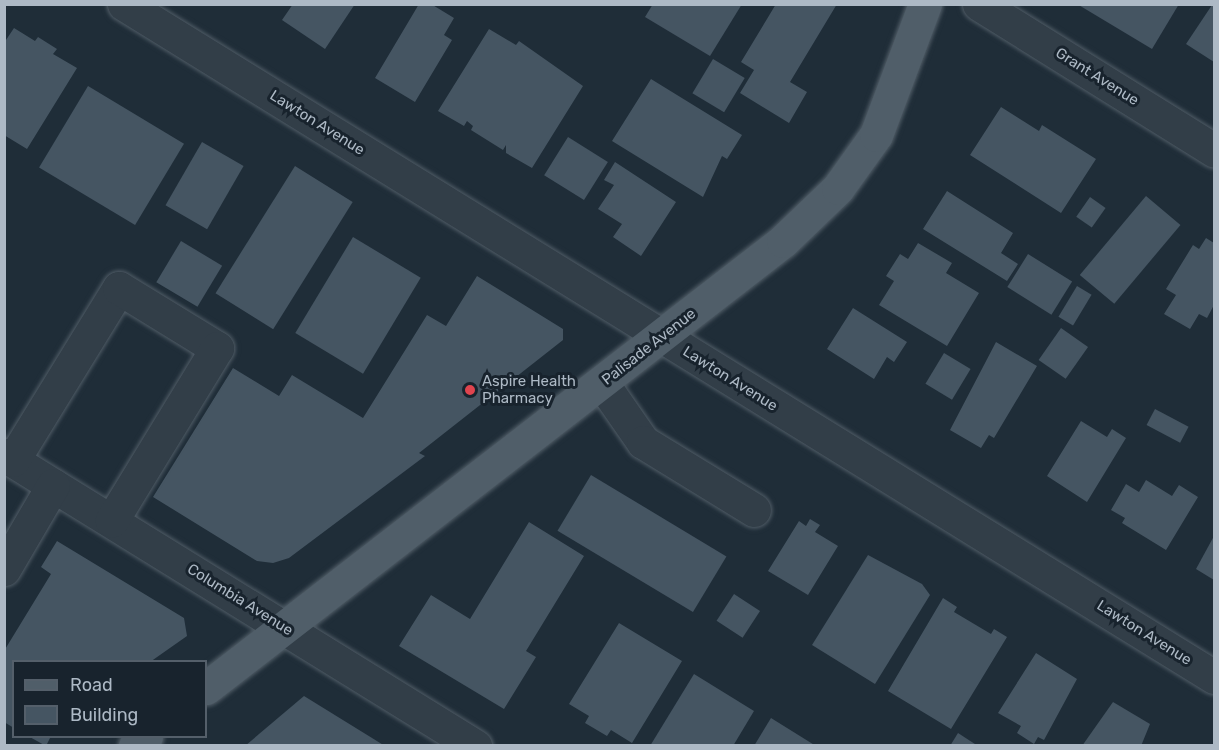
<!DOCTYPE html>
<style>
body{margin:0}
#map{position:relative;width:1219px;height:750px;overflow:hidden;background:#1f2d38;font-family:Rubik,sans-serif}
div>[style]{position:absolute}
.building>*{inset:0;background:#455562;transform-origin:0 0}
.roads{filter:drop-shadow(0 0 2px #505c66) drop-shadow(0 0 2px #505c66)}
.minor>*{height:33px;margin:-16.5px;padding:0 16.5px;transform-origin:16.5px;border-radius:16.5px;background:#323e48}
.major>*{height:33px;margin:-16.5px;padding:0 16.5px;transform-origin:16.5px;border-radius:16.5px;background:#505e69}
.dots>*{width:16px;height:16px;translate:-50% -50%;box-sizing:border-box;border:3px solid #18232d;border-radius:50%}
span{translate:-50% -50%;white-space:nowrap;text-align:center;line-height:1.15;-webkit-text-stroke:6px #18232d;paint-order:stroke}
.street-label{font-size:15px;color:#adb9c5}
.poi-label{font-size:15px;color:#adb9c5}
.left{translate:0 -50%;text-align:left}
.frame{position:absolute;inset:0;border:6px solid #adb9c5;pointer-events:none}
.legend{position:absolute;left:12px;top:660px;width:195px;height:78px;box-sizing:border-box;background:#18232d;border:2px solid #545f6a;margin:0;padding:8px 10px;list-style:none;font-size:18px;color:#adb9c5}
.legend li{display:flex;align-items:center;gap:12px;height:30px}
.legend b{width:30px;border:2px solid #545f6a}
</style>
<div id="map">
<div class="building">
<div style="clip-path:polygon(293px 4px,355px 4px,325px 49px,282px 20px)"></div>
<div style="clip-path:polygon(419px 4px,431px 4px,454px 18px,444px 35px,452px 40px,415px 102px,375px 78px)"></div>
<div style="clip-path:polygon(653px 4px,742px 4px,710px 56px,645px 17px)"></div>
<div style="clip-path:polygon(776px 4px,837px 4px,790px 82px,807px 92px,789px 123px,740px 93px,754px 70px,741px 62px)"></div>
<div style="clip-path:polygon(1077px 4px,1179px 4px,1152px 49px)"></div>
<div style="clip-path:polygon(1212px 5px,1214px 5px,1214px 62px,1186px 44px)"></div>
<div style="clip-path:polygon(14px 28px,35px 41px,38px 37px,57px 49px,53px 54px,77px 68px,27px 149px,4px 135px,4px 43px)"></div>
<div style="clip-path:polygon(489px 29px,516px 45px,519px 41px,583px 86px,532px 168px,506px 153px,506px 145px,503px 150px,471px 130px,473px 126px,467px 121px,464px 126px,438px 111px)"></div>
<div style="left:713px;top:59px;width:37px;height:40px;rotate:31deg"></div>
<div style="clip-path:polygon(651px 79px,742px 135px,727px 159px,722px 156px,703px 197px,612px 141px)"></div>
<div style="left:88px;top:86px;width:112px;height:95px;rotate:31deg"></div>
<div style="clip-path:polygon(1001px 107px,1039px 131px,1042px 125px,1096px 159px,1061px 213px,970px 155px)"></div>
<div style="left:568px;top:137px;width:47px;height:45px;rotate:32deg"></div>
<div style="left:202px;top:142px;width:48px;height:73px;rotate:30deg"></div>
<div style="clip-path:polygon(615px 162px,676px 202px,641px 256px,613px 237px,622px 224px,598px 209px,614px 185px,604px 180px)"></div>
<div style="left:295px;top:166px;width:68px;height:150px;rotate:32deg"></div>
<div style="clip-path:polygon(947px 191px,1013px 233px,1001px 253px,1018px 264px,1007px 281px,923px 229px)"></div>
<div style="left:1146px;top:196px;width:45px;height:103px;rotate:40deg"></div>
<div style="left:1090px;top:197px;width:19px;height:24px;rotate:35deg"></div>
<div style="left:353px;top:237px;width:79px;height:112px;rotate:31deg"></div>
<div style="clip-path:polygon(1206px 238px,1214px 243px,1214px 305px,1207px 318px,1199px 314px,1190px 329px,1164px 314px,1176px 295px,1166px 289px,1193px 245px,1199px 249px)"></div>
<div style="left:181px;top:241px;width:48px;height:48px;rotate:31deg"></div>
<div style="clip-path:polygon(918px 243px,952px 263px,946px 273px,979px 293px,947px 346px,879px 305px,894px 281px,886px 276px,900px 254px,908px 259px)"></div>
<div style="left:1028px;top:254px;width:52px;height:39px;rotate:32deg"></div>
<div style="clip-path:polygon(477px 276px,563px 329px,563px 340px,419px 453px,425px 456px,289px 558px,273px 563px,257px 561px,153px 497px,233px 368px,279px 396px,292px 375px,363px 418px,427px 315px,446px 326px)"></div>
<div style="left:1077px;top:286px;width:17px;height:36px;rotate:31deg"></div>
<div style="clip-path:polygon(853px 308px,907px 342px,894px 362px,887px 357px,874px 379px,827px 349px)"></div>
<div style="left:1061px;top:328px;width:33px;height:39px;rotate:35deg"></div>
<div style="clip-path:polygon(996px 342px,1037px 366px,994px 438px,989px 435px,981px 448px,950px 430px)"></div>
<div style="left:944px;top:353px;width:31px;height:36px;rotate:31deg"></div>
<div style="left:1155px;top:409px;width:38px;height:18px;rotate:28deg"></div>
<div style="clip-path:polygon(1081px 421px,1107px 437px,1112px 429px,1126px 438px,1087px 502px,1047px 476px)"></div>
<div style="left:591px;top:475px;width:158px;height:65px;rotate:31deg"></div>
<div style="clip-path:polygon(1146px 480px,1172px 496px,1179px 485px,1198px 497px,1166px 550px,1122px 523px,1125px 518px,1111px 510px,1126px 484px,1139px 492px)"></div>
<div style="clip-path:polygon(810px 519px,820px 525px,815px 532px,838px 546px,808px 595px,768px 571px,799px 521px,806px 526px)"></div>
<div style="clip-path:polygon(529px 522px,584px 556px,526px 651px,536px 657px,504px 709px,399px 646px,431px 595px,470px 619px)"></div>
<div style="clip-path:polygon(1214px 536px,1214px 580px,1196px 569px)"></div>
<div style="clip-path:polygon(57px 541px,184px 618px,187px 636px,150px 662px,14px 662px,14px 728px,4px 722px,4px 651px,51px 574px,41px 567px)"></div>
<div style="clip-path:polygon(868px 555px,922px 584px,930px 595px,875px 684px,812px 645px)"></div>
<div style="left:734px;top:594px;width:31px;height:32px;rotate:33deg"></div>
<div style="clip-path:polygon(943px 598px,957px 607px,954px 612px,991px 634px,994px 629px,1007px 637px,951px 729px,888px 691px)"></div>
<div style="clip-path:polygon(619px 623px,682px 661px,632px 743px,611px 730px,607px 736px,585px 723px,589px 716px,569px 704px)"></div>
<div style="clip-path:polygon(1036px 653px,1077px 679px,1044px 740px,1038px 737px,1034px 744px,1017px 733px,1021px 726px,998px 713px)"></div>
<div style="clip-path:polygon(694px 674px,754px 711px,733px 746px,650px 746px)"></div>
<div style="clip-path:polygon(304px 696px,385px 746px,245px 746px)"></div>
<div style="clip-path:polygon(1113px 702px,1150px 724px,1141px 746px,1082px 746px)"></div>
<div style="clip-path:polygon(771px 718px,816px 746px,754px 746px)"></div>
<div style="clip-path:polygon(958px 733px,978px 746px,950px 746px)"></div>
<div style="clip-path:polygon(28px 736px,51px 736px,46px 746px)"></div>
</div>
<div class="roads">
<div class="minor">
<div style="left:124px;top:4px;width:1281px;rotate:31.69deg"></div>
<div style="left:979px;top:4px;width:277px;rotate:31.9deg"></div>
<div style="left:602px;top:383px;width:72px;rotate:55.2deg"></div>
<div style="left:643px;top:442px;width:130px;rotate:31.5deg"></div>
<div style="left:4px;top:455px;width:554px;rotate:31.71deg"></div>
<div style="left:13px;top:460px;width:202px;rotate:-58.4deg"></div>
<div style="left:119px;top:288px;width:115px;rotate:31.5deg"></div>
<div style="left:217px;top:348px;width:202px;rotate:121.4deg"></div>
<div style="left:4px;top:569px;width:97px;rotate:-59.7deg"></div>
</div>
<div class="major">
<div style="left:206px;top:688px;width:730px;rotate:-37.76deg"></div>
<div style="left:783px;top:241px;width:76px;rotate:-43.9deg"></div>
<div style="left:838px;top:188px;width:65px;rotate:-54.4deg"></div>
<div style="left:876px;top:135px;width:140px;rotate:-69.5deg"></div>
<div style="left:135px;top:746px;width:15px;rotate:-42deg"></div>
</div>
</div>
<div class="dots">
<div style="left:470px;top:390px;background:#e0444e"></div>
</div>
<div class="street-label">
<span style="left:1097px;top:77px;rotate:32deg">Grant Avenue</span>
<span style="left:317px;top:123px;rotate:32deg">Lawton Avenue</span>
<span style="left:649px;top:347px;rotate:-38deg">Palisade Avenue</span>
<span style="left:730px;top:379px;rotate:32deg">Lawton Avenue</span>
<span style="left:240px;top:600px;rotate:32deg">Columbia Avenue</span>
<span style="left:1144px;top:633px;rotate:32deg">Lawton Avenue</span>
</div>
<div class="poi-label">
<span class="left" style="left:482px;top:390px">Aspire Health<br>Pharmacy</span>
</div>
<div class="frame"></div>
<ul class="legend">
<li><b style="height:8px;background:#505e69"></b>Road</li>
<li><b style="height:16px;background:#455562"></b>Building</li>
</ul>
</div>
